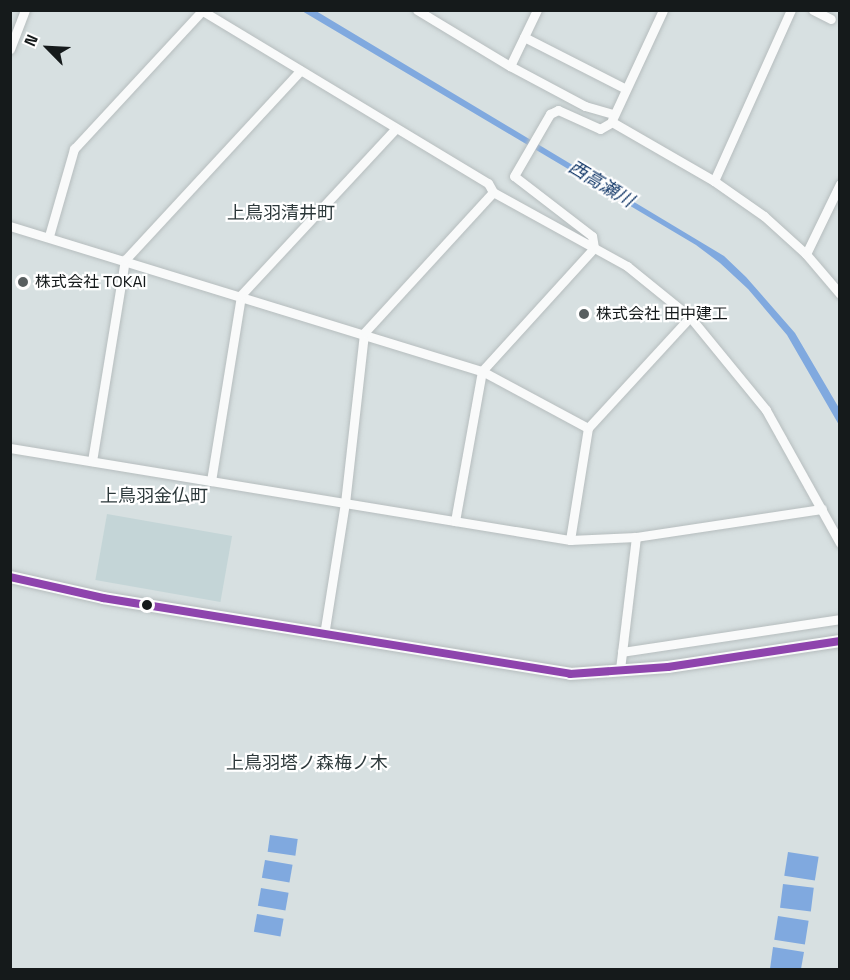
<!DOCTYPE html>
<meta charset="utf-8">
<style>
body{margin:0}
#map{position:relative;width:850px;height:980px;overflow:hidden;background:#d7e0e1;font-family:"Space Grotesk","Noto Sans JP",sans-serif}
div>[style]{position:absolute}
.built>*{inset:0;background:#c4d5d7;transform-origin:0 0}
.water>*{inset:0;background:#80a9df;transform-origin:0 0}
.roads{filter:drop-shadow(0 0 2px #b6bdbe) drop-shadow(0 0 2px #b6bdbe)}
.minor>*{height:9px;margin:-4.5px;padding:0 4.5px;transform-origin:4.5px;border-radius:4.5px;background:#f9fafa}
.tertiary>*{height:12px;margin:-6px;padding:0 6px;transform-origin:6px;border-radius:6px;background:#f9fafa}
.bus-1>*{height:8px;margin:-4px;padding:0 4px;transform-origin:4px;border-radius:4px;background:#8e44ad}
.dots>*{width:16px;height:16px;translate:-50% -50%;box-sizing:border-box;border:3px solid #fff;border-radius:50%}
span{translate:-50% -50%;white-space:nowrap;text-align:center;line-height:1.15;-webkit-text-stroke:4.5px #fff;paint-order:stroke}
.poi-label{font-size:16px;color:#151a1b}
.left{translate:0 -50%;text-align:left}
.water-label{font-size:18px;color:#123768;font-style:italic}
.neighbourhood-label{font-size:18px;color:#2d393b}
.frame{position:absolute;inset:0;border:12px solid #151a1b;pointer-events:none}
.north{position:absolute;left:18px;top:18px;width:60px;height:60px;-webkit-text-stroke:4px #fff;paint-order:stroke;rotate:294deg;font-size:16px;font-weight:700;line-height:24px;text-align:center;color:#151a1b}
.north::after{content:'';display:block;margin:auto;width:21px;height:27px;background:#151a1b;clip-path:polygon(50% 0,100% 100%,50% 72%,0 100%)}
</style>
<div id="map">
<div class="built">
<div style="left:107px;top:514px;width:127px;height:67px;rotate:10deg"></div>
</div>
<div class="water">
<div style="clip-path:polygon(302px 11px,316px 11px,724px 256px,746px 277px,795px 333px,839px 408px,839px 425px,787px 335px,748px 289px,720px 263px,696px 245px)"></div>
<div style="left:270px;top:835px;width:28px;height:17px;rotate:8deg"></div>
<div style="left:788px;top:852px;width:31px;height:24px;rotate:9deg"></div>
<div style="left:265px;top:860px;width:28px;height:18px;rotate:10deg"></div>
<div style="left:783px;top:884px;width:31px;height:24px;rotate:7deg"></div>
<div style="left:261px;top:888px;width:28px;height:18px;rotate:10deg"></div>
<div style="left:257px;top:914px;width:27px;height:18px;rotate:10deg"></div>
<div style="left:778px;top:916px;width:31px;height:24px;rotate:9deg"></div>
<div style="clip-path:polygon(773px 947px,804px 952px,801px 969px,770px 969px)"></div>
</div>
<div class="roads">
<div class="minor">
<div style="left:201px;top:10px;width:335px;rotate:31.1deg"></div>
<div style="left:488px;top:183px;width:10px;rotate:61deg"></div>
<div style="left:493px;top:192px;width:153px;rotate:28.9deg"></div>
<div style="left:627px;top:266px;width:81px;rotate:39deg"></div>
<div style="left:690px;top:317px;width:120px;rotate:50.7deg"></div>
<div style="left:766px;top:410px;width:152px;rotate:60.9deg"></div>
<div style="left:417px;top:10px;width:109px;rotate:31.1deg"></div>
<div style="left:510px;top:66px;width:85px;rotate:28.1deg"></div>
<div style="left:585px;top:106px;width:29px;rotate:16deg"></div>
<div style="left:813px;top:10px;width:20px;rotate:27deg"></div>
<div style="left:524px;top:37px;width:114px;rotate:27deg"></div>
<div style="left:10px;top:49px;width:42px;rotate:-69deg"></div>
<div style="left:510px;top:66px;width:62px;rotate:-64.3deg"></div>
<div style="left:612px;top:120px;width:121px;rotate:-65.1deg"></div>
<div style="left:714px;top:181px;width:188px;rotate:-65.8deg"></div>
<div style="left:10px;top:226px;width:494px;rotate:17.1deg"></div>
<div style="left:482px;top:371px;width:120px;rotate:28.3deg"></div>
<div style="left:49px;top:236px;width:91px;rotate:-74deg"></div>
<div style="left:74px;top:149px;width:188px;rotate:-47.2deg"></div>
<div style="left:806px;top:254px;width:78px;rotate:-64.1deg"></div>
<div style="left:10px;top:448px;width:568px;rotate:9.33deg"></div>
<div style="left:570px;top:540px;width:66px;rotate:-2.6deg"></div>
<div style="left:636px;top:537px;width:188px;rotate:-8.6deg"></div>
<div style="left:92px;top:461px;width:204px;rotate:-80.7deg"></div>
<div style="left:125px;top:260px;width:258px;rotate:-47.2deg"></div>
<div style="left:211px;top:481px;width:188px;rotate:-80.8deg"></div>
<div style="left:241px;top:295px;width:226px;rotate:-47.1deg"></div>
<div style="left:455px;top:521px;width:152px;rotate:-79.8deg"></div>
<div style="left:482px;top:371px;width:166px;rotate:-47.7deg"></div>
<div style="left:594px;top:248px;width:12px;rotate:-99deg"></div>
<div style="left:592px;top:236px;width:98px;rotate:-142.4deg"></div>
<div style="left:514px;top:176px;width:72px;rotate:-59.9deg"></div>
<div style="left:550px;top:114px;width:9px;rotate:-27deg"></div>
<div style="left:558px;top:110px;width:46px;rotate:24.3deg"></div>
<div style="left:600px;top:129px;width:14px;rotate:-30deg"></div>
<div style="left:612px;top:122px;width:118px;rotate:30deg"></div>
<div style="left:714px;top:181px;width:61px;rotate:35deg"></div>
<div style="left:764px;top:216px;width:57px;rotate:42.1deg"></div>
<div style="left:806px;top:254px;width:52px;rotate:49.6deg"></div>
<div style="left:570px;top:540px;width:113px;rotate:-80.9deg"></div>
<div style="left:588px;top:428px;width:151px;rotate:-47.4deg"></div>
<div style="left:324px;top:635px;width:134px;rotate:-81deg"></div>
<div style="left:345px;top:503px;width:171px;rotate:-83.6deg"></div>
<div style="left:364px;top:333px;width:191px;rotate:-47.5deg"></div>
<div style="left:622px;top:652px;width:220px;rotate:-8.6deg"></div>
<div style="left:620px;top:669px;width:133px;rotate:-83.1deg"></div>
</div>
<div class="tertiary">
<div style="left:10px;top:577px;width:95px;rotate:12.7deg"></div>
<div style="left:103px;top:598px;width:473px;rotate:9.2deg"></div>
<div style="left:570px;top:674px;width:98px;rotate:-4.1deg"></div>
<div style="left:668px;top:667px;width:174px;rotate:-8.6deg"></div>
</div>
</div>
<div class="bus-1">
<div style="left:10px;top:577px;width:95px;rotate:12.7deg"></div>
<div style="left:103px;top:598px;width:473px;rotate:9.2deg"></div>
<div style="left:570px;top:674px;width:98px;rotate:-4.1deg"></div>
<div style="left:668px;top:667px;width:174px;rotate:-8.6deg"></div>
</div>
<div class="dots">
<div style="left:23px;top:282px;background:#595f60"></div>
<div style="left:584px;top:314px;background:#595f60"></div>
<div style="left:147px;top:605px;background:#151a1b"></div>
</div>
<div class="poi-label">
<span class="left" style="left:35px;top:282px">株式会社 TOKAI</span>
<span class="left" style="left:596px;top:314px">株式会社 田中建工</span>
</div>
<div class="water-label">
<span style="left:601px;top:184px;rotate:31deg">西高瀬川</span>
</div>
<div class="neighbourhood-label">
<span style="left:281px;top:213px">上鳥羽清井町</span>
<span style="left:154px;top:496px">上鳥羽金仏町</span>
<span style="left:307px;top:763px">上鳥羽塔ノ森梅ノ木</span>
</div>
<div class="frame"></div>
<div class="north">N</div>
</div>
